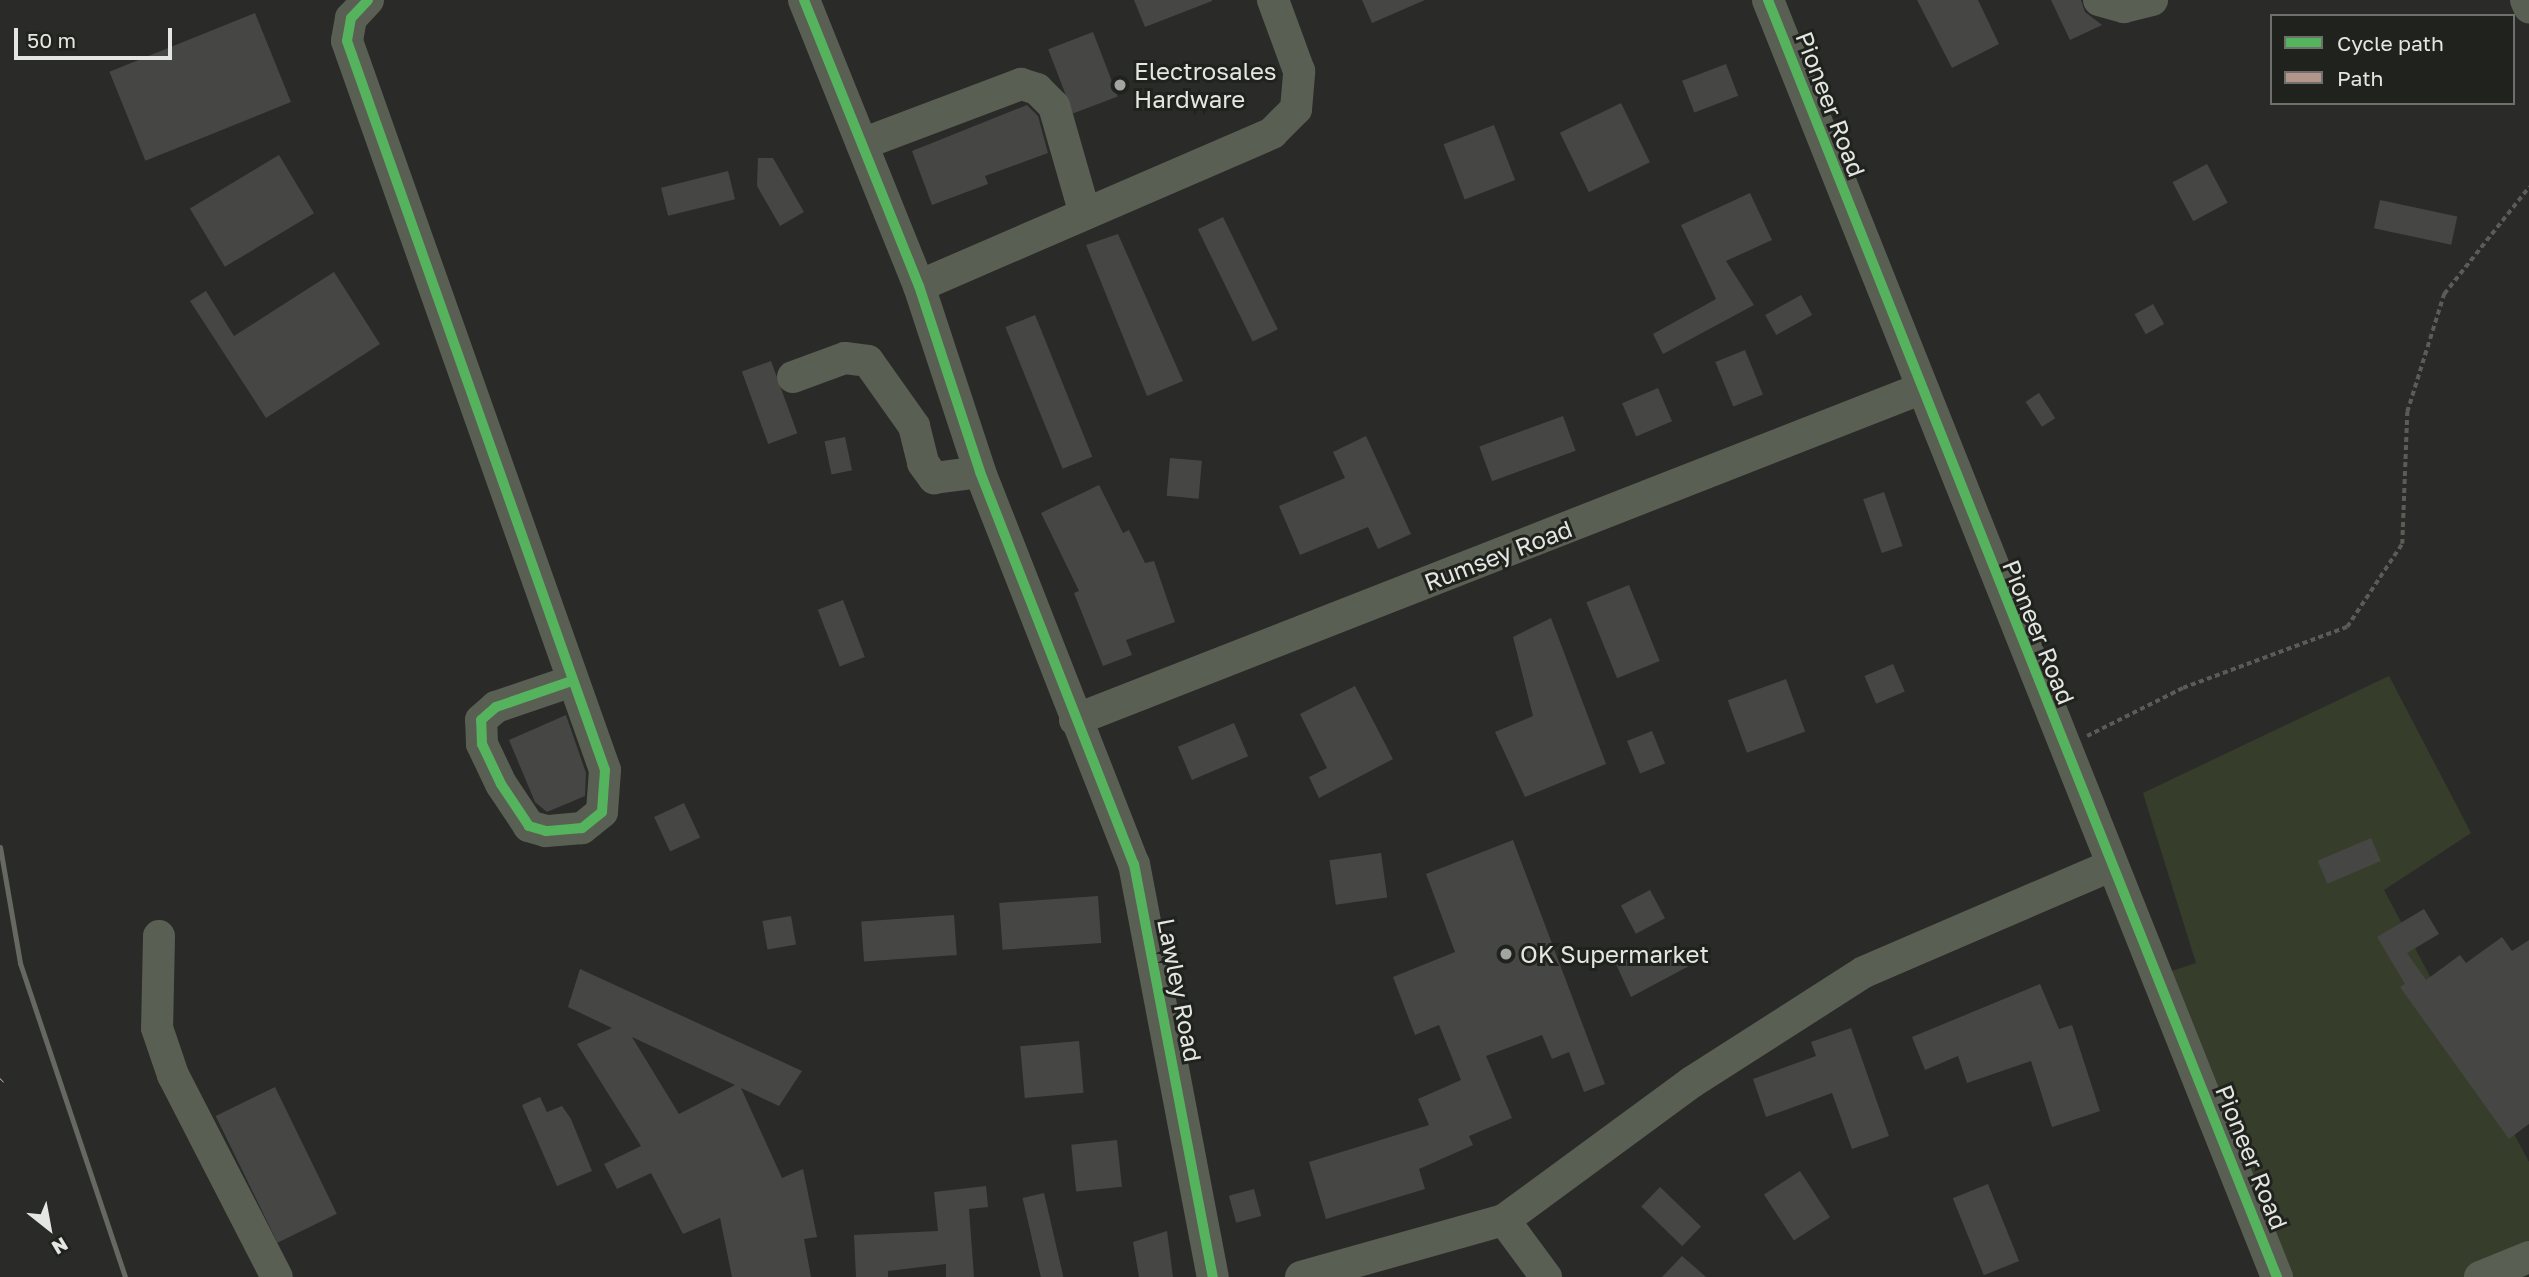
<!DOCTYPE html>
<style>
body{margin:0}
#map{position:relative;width:2529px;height:1277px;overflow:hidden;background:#2a2b28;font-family:"Golos Text",sans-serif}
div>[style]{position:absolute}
.green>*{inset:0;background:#363e2b}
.building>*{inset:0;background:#464644;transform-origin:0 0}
.path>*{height:3.5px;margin-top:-1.75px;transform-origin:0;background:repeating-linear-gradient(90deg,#5a5d56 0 5px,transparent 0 8.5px)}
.minor>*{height:32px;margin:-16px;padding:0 16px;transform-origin:16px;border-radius:16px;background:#5a5f53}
.rail>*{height:5px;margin:-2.5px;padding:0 2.5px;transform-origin:2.5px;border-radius:2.5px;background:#666862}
.quiet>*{height:9px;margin-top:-4.5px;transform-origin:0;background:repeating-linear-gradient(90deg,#b2968c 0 18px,transparent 0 27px)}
.cycleway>*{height:10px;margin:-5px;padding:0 5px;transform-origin:5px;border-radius:5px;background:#56b35d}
.dots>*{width:19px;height:19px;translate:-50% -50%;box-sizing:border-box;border:4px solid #20221d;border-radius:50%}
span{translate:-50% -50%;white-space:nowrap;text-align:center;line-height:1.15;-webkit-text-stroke:6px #20221d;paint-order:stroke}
.poi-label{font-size:24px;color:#e4e6e2}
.left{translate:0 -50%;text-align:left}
.street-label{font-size:24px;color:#e4e6e2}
.legend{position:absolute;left:2270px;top:14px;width:245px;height:91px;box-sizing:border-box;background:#20221d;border:2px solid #6e706c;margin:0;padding:9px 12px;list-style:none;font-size:21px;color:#e4e6e2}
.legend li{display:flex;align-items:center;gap:14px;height:35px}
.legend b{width:35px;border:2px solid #6e706c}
.north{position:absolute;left:14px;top:1193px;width:70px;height:70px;-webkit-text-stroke:5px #20221d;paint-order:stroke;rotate:149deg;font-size:19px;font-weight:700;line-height:28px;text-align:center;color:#e4e6e2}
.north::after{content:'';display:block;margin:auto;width:24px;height:32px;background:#e4e6e2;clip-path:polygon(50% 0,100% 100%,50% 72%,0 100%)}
.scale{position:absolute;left:14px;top:28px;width:158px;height:32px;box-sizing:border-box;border:4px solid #e4e6e2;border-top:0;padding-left:9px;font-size:21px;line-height:24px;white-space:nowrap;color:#e4e6e2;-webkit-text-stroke:5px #20221d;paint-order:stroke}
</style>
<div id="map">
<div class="green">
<div style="clip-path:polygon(2389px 676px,2471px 833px,2384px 890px,2529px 1162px,2529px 1257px,2480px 1277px,2277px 1277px,2157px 976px,2196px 963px,2143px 793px)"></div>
</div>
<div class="building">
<div style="clip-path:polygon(1134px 0,1212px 0,1212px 1px,1145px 27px)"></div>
<div style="clip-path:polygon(1362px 0,1425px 0,1372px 23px)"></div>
<div style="clip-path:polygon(1917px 0,1978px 0,1999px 44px,1952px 68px)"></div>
<div style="clip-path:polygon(2051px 0,2081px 0,2085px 12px,2102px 25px,2070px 40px)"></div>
<div style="left:255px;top:13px;width:96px;height:157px;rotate:68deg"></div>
<div style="left:1093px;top:32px;width:69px;height:48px;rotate:69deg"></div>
<div style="left:1726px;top:64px;width:34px;height:47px;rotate:69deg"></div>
<div style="left:1621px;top:103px;width:66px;height:68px;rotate:64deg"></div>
<div style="clip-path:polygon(1027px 105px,1038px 116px,1048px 153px,985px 176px,988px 184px,932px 205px,912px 151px)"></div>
<div style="left:1494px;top:125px;width:59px;height:54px;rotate:69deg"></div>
<div style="left:279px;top:155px;width:68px;height:104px;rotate:59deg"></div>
<div style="clip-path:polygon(758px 158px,773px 158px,804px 212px,780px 226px,757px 186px)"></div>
<div style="left:2207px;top:164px;width:44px;height:39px;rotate:62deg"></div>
<div style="left:728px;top:171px;width:29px;height:69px;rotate:76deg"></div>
<div style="clip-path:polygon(1750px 193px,1772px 240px,1726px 261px,1754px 305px,1663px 354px,1653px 334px,1716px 299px,1681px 225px)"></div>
<div style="left:2380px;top:200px;width:79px;height:29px;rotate:12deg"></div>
<div style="left:1223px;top:217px;width:125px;height:28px;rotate:64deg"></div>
<div style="clip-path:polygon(1118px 234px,1183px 381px,1147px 396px,1086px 245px)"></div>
<div style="clip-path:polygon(334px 272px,380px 344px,266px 418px,190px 301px,206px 291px,234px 336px)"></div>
<div style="left:1801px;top:295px;width:23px;height:41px;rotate:61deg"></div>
<div style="left:2153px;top:304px;width:23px;height:21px;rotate:61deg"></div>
<div style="left:1035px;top:315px;width:153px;height:32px;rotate:68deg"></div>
<div style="left:1745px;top:350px;width:48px;height:32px;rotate:68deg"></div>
<div style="left:771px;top:361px;width:77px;height:31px;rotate:70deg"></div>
<div style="left:1658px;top:388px;width:36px;height:39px;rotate:67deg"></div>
<div style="left:2039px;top:393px;width:30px;height:16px;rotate:57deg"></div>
<div style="left:1563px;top:416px;width:37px;height:89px;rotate:70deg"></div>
<div style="clip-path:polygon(1366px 436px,1411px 534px,1378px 549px,1368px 527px,1300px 555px,1279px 506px,1345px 478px,1333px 452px)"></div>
<div style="left:845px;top:437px;width:34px;height:21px;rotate:78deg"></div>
<div style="left:1170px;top:458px;width:32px;height:38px;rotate:5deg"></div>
<div style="clip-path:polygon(1099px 485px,1123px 533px,1129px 530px,1145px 563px,1154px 561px,1175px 622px,1126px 640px,1132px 655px,1103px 666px,1074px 593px,1079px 591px,1041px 513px)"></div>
<div style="left:1884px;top:492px;width:57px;height:22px;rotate:71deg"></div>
<div style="left:1629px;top:585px;width:82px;height:46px;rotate:68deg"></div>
<div style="left:843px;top:600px;width:61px;height:27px;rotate:69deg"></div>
<div style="clip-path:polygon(1551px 618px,1606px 764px,1525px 797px,1495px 732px,1533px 716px,1513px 637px)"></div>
<div style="left:1893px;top:664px;width:30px;height:31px;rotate:67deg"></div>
<div style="left:1786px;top:679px;width:56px;height:62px;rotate:70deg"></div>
<div style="clip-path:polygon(1355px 686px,1393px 759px,1319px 798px,1309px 777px,1327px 768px,1300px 714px)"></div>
<div style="clip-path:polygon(566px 715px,586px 773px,585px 796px,547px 812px,535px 802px,509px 740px)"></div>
<div style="left:1234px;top:723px;width:36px;height:61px;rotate:67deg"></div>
<div style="left:1652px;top:731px;width:35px;height:27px;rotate:68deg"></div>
<div style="left:684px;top:803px;width:38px;height:33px;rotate:65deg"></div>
<div style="left:2371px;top:838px;width:25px;height:58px;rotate:67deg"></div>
<div style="clip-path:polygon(1513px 840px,1605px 1084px,1584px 1092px,1569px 1052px,1552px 1059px,1542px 1035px,1486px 1056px,1512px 1118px,1469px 1136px,1473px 1145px,1419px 1169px,1425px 1189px,1326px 1219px,1309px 1162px,1429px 1125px,1418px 1099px,1461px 1080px,1439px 1025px,1415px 1035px,1393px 977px,1455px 952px,1426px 874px)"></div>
<div style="left:1381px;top:853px;width:45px;height:52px;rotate:82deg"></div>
<div style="left:1650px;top:890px;width:32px;height:33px;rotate:62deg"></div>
<div style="left:1098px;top:896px;width:47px;height:99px;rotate:86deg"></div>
<div style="clip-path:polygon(2424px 909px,2439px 934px,2407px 953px,2426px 980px,2460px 955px,2466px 963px,2502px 937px,2512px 951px,2529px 940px,2529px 1124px,2509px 1139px,2400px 987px,2405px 984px,2377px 937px)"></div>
<div style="left:954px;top:915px;width:40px;height:93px;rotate:86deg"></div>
<div style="left:791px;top:916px;width:29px;height:29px;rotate:80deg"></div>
<div style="clip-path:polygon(1650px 949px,1657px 966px,1679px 951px,1689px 966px,1631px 997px,1616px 964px)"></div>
<div style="clip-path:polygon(evenodd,580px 969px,802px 1071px,779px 1106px,741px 1088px,782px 1178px,803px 1169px,817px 1237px,804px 1239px,811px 1277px,732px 1277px,720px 1218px,683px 1234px,651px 1173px,617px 1189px,604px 1164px,641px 1146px,577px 1044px,612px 1028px,568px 1007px,580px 969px,632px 1037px,735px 1085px,679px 1114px,632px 1037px)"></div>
<div style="clip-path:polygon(2040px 984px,2059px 1029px,2072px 1025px,2100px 1111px,2052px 1127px,2031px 1061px,1967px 1083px,1958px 1056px,1925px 1070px,1912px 1037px)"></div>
<div style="clip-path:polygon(1851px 1028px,1889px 1136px,1852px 1149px,1832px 1093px,1766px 1117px,1753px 1079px,1816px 1056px,1811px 1042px)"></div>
<div style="left:1079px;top:1041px;width:52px;height:59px;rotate:85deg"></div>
<div style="left:275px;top:1087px;width:141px;height:66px;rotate:64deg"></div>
<div style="clip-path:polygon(540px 1097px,547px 1112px,562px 1106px,571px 1119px,592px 1171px,557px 1186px,522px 1105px)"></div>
<div style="left:1117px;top:1140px;width:47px;height:46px;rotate:84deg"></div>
<div style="left:1800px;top:1171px;width:55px;height:43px;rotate:57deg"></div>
<div style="left:1988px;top:1184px;width:83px;height:38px;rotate:68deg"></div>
<div style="clip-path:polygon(986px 1186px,988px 1207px,969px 1209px,974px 1277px,946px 1277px,946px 1264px,888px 1271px,888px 1277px,856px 1277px,854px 1235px,938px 1231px,934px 1192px)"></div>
<div style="left:1660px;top:1187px;width:57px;height:27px;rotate:44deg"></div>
<div style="left:1254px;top:1189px;width:28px;height:26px;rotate:75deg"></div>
<div style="left:1044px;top:1193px;width:86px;height:22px;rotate:77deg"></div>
<div style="clip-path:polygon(1167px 1231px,1173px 1277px,1139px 1277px,1133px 1242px)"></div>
<div style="clip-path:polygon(1682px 1256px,1706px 1277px,1662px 1277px)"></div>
</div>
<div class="path">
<div style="left:2087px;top:736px;width:107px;rotate:-26.6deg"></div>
<div style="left:2183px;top:688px;width:175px;rotate:-20.4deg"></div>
<div style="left:2347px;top:627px;width:100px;rotate:-56.5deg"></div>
<div style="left:2402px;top:544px;width:132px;rotate:-87.8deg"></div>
<div style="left:2407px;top:412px;width:124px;rotate:-72.6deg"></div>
<div style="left:2444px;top:294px;width:137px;rotate:-51.5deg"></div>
</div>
<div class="minor">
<div style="left:368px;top:0;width:25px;rotate:133deg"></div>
<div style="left:351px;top:18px;width:23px;rotate:100deg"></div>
<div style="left:347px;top:41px;width:773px;rotate:70.51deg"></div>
<div style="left:605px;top:770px;width:42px;rotate:94.1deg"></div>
<div style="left:602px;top:812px;width:26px;rotate:141deg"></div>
<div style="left:582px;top:828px;width:36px;rotate:175deg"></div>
<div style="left:546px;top:831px;width:18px;rotate:-164deg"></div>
<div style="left:529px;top:826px;width:50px;rotate:-123.7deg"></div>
<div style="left:501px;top:784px;width:44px;rotate:-115.4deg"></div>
<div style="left:482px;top:744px;width:24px;rotate:-92deg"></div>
<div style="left:481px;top:720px;width:20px;rotate:-41deg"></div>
<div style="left:496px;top:707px;width:80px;rotate:-18.9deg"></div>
<div style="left:804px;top:0;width:308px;rotate:68.1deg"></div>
<div style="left:919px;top:286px;width:196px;rotate:71.8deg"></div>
<div style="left:980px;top:472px;width:421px;rotate:68.6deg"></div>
<div style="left:1134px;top:864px;width:420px;rotate:79.2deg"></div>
<div style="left:1768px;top:0;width:1375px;rotate:68.27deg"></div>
<div style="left:2099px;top:0;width:26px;rotate:16deg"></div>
<div style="left:2124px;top:7px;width:29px;rotate:-14deg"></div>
<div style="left:2526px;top:0;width:8px;rotate:67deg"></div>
<div style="left:862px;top:144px;width:170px;rotate:-20.7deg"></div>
<div style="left:1021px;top:84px;width:17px;rotate:17deg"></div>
<div style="left:1037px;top:89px;width:24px;rotate:45deg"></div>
<div style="left:1054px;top:106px;width:112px;rotate:74deg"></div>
<div style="left:919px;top:286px;width:385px;rotate:-23.4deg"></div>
<div style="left:1272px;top:133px;width:34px;rotate:-45deg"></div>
<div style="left:1296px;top:109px;width:38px;rotate:-85deg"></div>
<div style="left:1299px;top:71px;width:76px;rotate:-110.1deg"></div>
<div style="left:793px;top:377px;width:55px;rotate:-20.1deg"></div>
<div style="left:845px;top:358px;width:23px;rotate:7deg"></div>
<div style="left:868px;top:361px;width:80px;rotate:54.7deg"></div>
<div style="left:914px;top:426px;width:38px;rotate:76deg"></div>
<div style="left:923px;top:463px;width:19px;rotate:54deg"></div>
<div style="left:934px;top:478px;width:46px;rotate:-7.4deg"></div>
<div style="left:1075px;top:720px;width:908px;rotate:-21.39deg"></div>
<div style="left:159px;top:936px;width:92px;rotate:91.2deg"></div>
<div style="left:157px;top:1028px;width:50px;rotate:71.2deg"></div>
<div style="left:173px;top:1075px;width:227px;rotate:62.8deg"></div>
<div style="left:1504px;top:1220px;width:71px;rotate:53.6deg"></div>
<div style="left:1301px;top:1277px;width:211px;rotate:-15.7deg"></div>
<div style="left:1504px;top:1220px;width:233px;rotate:-36.3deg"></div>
<div style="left:1692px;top:1082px;width:204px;rotate:-32.6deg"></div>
<div style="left:1864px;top:972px;width:268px;rotate:-23.3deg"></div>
<div style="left:2480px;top:1277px;width:53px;rotate:-22.2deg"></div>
</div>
<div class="rail">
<div style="left:0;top:847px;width:118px;rotate:80.2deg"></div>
<div style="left:20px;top:963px;width:331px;rotate:71.5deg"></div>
</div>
<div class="quiet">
<div style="left:0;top:1079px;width:1px;rotate:-45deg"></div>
</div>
<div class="cycleway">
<div style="left:368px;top:0;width:25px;rotate:133deg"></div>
<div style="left:351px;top:18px;width:23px;rotate:100deg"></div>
<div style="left:347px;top:41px;width:773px;rotate:70.51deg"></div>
<div style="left:605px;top:770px;width:42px;rotate:94.1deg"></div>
<div style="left:602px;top:812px;width:26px;rotate:141deg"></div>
<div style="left:582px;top:828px;width:36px;rotate:175deg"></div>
<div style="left:546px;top:831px;width:18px;rotate:-164deg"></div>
<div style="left:529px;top:826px;width:50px;rotate:-123.7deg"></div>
<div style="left:501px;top:784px;width:44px;rotate:-115.4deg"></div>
<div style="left:482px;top:744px;width:24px;rotate:-92deg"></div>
<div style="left:481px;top:720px;width:20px;rotate:-41deg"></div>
<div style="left:496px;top:707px;width:80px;rotate:-18.9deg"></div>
<div style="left:804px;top:0;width:308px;rotate:68.1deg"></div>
<div style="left:919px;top:286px;width:196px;rotate:71.8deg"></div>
<div style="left:980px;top:472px;width:421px;rotate:68.6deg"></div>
<div style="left:1134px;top:864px;width:420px;rotate:79.2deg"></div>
<div style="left:1768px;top:0;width:1375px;rotate:68.27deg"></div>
</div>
<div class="dots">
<div style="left:1120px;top:85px;background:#a3a5a1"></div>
<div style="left:1506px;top:954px;background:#a3a5a1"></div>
</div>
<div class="poi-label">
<span class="left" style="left:1134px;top:85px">Electrosales<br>Hardware</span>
<span class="left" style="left:1520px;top:954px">OK Supermarket</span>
</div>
<div class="street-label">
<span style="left:1831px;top:104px;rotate:69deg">Pioneer Road</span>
<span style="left:1498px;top:555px;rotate:-21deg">Rumsey Road</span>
<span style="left:2039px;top:632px;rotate:68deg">Pioneer Road</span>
<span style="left:1180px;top:990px;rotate:79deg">Lawley Road</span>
<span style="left:2252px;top:1157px;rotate:68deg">Pioneer Road</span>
</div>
<ul class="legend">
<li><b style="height:9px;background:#56b35d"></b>Cycle path</li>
<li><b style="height:9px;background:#b2968c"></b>Path</li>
</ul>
<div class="north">N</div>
<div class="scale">50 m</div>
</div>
